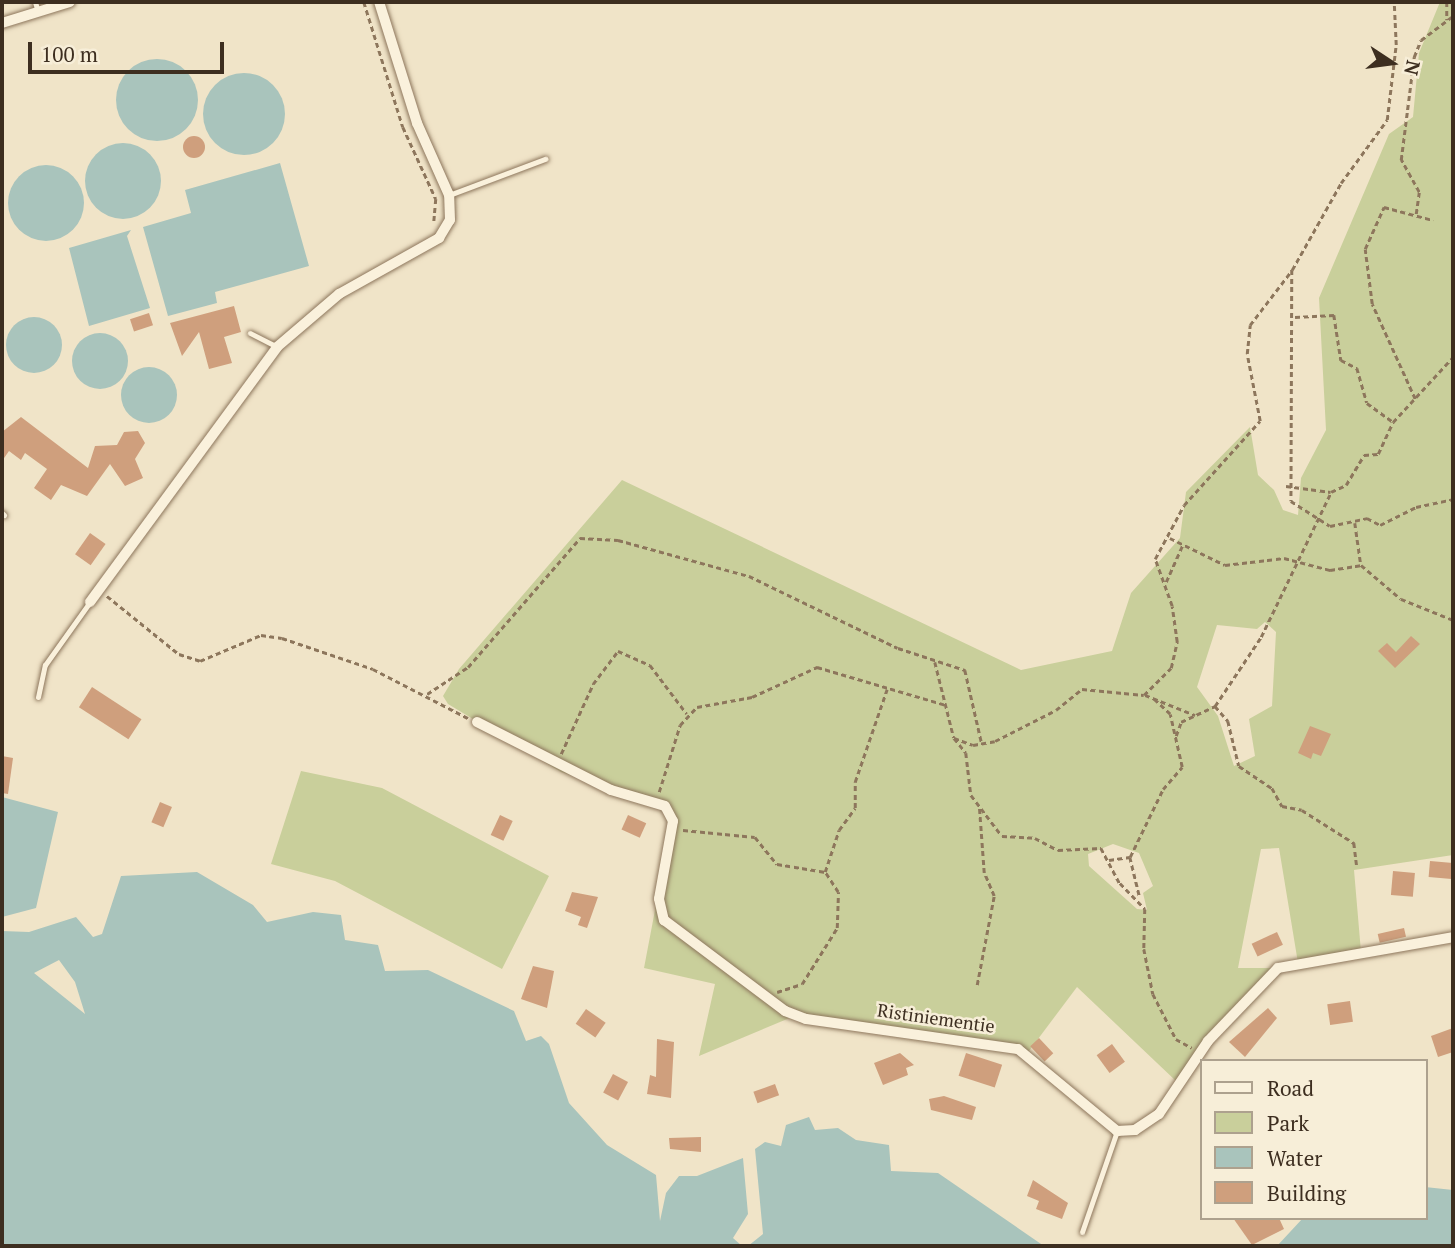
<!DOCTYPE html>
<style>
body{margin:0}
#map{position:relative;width:1455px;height:1248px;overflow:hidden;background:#f0e4c8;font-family:"PT Serif",serif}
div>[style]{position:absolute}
.green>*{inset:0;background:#c9cf9b}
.water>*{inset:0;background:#a9c4bc}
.round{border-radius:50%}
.building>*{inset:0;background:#cf9f7d;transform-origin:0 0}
.path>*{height:2.5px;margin-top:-1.25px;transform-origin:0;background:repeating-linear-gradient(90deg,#8d765c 0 5px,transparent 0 8.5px)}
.roads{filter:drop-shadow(0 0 2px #8d765c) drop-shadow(0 0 2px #8d765c)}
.lane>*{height:5px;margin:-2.5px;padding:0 2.5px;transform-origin:2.5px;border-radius:2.5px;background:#faf1dc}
.street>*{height:10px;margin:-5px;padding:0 5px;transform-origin:5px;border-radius:5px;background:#faf1dc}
span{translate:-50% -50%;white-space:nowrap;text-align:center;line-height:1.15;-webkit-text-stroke:5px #f7eed8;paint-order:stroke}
.street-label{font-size:18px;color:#3d2e20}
.frame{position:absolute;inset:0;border:4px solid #3d2e20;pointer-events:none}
.legend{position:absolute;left:1200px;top:1059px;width:228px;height:161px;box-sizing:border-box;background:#f7eed8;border:2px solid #ada18e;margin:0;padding:9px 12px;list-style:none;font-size:21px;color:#3d2e20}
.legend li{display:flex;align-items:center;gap:14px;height:35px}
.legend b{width:35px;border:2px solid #ada18e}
.north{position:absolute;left:1357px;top:28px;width:70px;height:70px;-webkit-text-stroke:5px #f7eed8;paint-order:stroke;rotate:103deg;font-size:19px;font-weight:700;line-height:28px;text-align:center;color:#3d2e20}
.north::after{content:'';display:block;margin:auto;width:24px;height:32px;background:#3d2e20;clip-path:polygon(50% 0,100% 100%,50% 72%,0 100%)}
.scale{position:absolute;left:28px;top:42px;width:196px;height:32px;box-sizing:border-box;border:4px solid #3d2e20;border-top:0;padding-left:9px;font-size:21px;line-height:24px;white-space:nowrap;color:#3d2e20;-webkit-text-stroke:5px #f7eed8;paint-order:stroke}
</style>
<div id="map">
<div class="green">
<div style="clip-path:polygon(evenodd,1440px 2px,1453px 2px,1453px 855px,1354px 870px,1361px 952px,1298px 963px,1279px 848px,1261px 849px,1238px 968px,1275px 968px,1176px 1081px,1077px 987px,1026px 1055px,792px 1017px,699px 1056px,715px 984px,644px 968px,671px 826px,658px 804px,561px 772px,448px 704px,443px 696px,459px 669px,622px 480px,1021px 670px,1112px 651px,1131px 593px,1180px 538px,1186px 492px,1250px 427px,1258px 475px,1274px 490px,1283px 510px,1298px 515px,1301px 478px,1326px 430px,1319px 298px,1389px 134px,1413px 117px,1419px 53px,1440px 2px,1265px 622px,1276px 632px,1272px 706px,1249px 719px,1255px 756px,1234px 766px,1218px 716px,1197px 687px,1217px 625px,1257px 629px,1265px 622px,1440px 2px,1113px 844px,1139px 853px,1153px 886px,1143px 893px,1147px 910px,1137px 909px,1089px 866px,1088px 854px,1113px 844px)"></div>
<div style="clip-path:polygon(301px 771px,382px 788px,549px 876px,502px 969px,335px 881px,271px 864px)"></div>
</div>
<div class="water">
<div class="round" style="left:116px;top:59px;width:82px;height:82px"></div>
<div class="round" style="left:203px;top:73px;width:82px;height:82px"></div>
<div class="round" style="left:85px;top:143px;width:76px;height:76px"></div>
<div style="clip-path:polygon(280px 163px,309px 266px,215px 292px,217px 303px,168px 316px,143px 227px,191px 213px,185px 190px)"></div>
<div class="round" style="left:8px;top:165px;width:76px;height:76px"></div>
<div style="clip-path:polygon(131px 230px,127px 236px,150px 308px,89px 326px,69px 248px)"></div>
<div class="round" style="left:6px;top:317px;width:56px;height:56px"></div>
<div class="round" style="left:72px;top:333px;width:56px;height:56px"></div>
<div class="round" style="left:121px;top:367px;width:56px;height:56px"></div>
<div style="clip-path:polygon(2px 797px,58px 812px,36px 908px,2px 917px)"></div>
<div style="clip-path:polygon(evenodd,197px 872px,253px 905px,267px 922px,313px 912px,341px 915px,345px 940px,378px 945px,385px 971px,428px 970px,514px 1011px,526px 1041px,541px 1036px,549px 1044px,569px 1103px,607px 1145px,656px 1175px,660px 1221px,666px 1193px,679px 1176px,697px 1176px,743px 1158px,748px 1214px,733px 1238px,742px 1246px,2px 1246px,2px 931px,29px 932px,76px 917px,93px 937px,102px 934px,121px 876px,197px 872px,59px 960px,75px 982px,85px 1014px,34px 973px,59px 960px)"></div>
<div style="clip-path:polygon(809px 1117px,815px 1130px,838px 1128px,856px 1140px,889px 1145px,891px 1171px,938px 1173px,1044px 1246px,748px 1246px,763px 1234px,755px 1149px,765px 1142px,781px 1146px,786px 1125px)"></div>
<div style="clip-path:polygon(1425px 1187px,1453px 1190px,1453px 1246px,1277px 1246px,1303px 1218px,1425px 1218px)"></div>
</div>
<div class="building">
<div class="round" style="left:183px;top:136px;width:22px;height:22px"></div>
<div style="clip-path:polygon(234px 306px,241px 332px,224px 337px,232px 363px,209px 369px,199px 332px,182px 356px,170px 323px)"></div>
<div style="left:149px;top:313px;width:13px;height:20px;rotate:72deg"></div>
<div style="clip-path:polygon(21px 417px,88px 468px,95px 446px,117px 445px,124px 432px,138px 431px,145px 443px,135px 459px,143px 478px,125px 486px,110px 464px,87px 496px,61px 485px,51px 500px,34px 488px,47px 469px,25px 453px,21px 460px,9px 451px,2px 461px,2px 432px)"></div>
<div style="left:90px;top:533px;width:19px;height:26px;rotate:35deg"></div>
<div style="clip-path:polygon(1411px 636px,1420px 644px,1395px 668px,1378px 651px,1387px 643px,1396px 652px)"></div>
<div style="left:92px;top:687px;width:59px;height:24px;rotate:33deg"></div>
<div style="clip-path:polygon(1310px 726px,1331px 734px,1321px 756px,1313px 753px,1311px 759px,1298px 753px)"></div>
<div style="clip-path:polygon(2px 756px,13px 758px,8px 794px,2px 793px)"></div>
<div style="left:160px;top:802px;width:13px;height:22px;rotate:23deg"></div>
<div style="left:500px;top:815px;width:14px;height:22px;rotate:25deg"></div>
<div style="left:628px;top:815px;width:20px;height:16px;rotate:24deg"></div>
<div style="left:1430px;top:861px;width:23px;height:16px;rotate:5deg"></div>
<div style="left:1393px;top:871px;width:22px;height:24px;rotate:5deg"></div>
<div style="clip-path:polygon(572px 892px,598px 897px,587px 928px,578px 925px,581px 917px,565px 911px)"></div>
<div style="left:1404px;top:928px;width:9px;height:27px;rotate:77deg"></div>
<div style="left:1277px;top:932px;width:14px;height:28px;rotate:65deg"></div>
<div style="clip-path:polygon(533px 966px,554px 971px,547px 1008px,521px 999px)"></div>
<div style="left:1350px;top:1001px;width:21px;height:23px;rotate:82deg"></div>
<div style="clip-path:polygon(1268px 1008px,1277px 1018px,1245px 1057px,1229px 1042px)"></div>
<div style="left:586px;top:1009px;width:24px;height:18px;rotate:35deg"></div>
<div style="clip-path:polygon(1453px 1028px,1453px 1052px,1438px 1057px,1431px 1036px)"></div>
<div style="left:1039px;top:1038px;width:21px;height:12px;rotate:47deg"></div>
<div style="clip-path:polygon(657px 1039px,674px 1042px,671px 1098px,647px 1094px,650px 1075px,656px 1077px)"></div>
<div style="left:1112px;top:1044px;width:22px;height:19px;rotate:54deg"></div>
<div style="clip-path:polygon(900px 1053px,914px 1065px,906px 1068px,908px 1075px,883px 1085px,874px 1063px)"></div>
<div style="left:966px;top:1053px;width:38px;height:24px;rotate:18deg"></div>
<div style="left:613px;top:1074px;width:17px;height:21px;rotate:28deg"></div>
<div style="left:775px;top:1084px;width:12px;height:23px;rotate:70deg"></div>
<div style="clip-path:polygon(944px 1096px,976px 1107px,972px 1120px,931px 1110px,929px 1099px)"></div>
<div style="clip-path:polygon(701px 1137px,701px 1152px,670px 1149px,669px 1138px)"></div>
<div style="clip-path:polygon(1033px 1180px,1068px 1203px,1062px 1219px,1036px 1209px,1039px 1201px,1027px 1196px)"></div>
<div style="clip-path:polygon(1233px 1218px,1279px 1218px,1284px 1229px,1252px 1245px)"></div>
</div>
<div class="path">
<div style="left:364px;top:2px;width:131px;rotate:72.7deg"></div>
<div style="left:403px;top:127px;width:79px;rotate:65.4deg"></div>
<div style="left:436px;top:199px;width:24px;rotate:95deg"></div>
<div style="left:1447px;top:2px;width:18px;rotate:90deg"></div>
<div style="left:1416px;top:214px;width:22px;rotate:-82deg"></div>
<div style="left:1419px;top:192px;width:37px;rotate:-119deg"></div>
<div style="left:1401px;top:160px;width:104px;rotate:-82.8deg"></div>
<div style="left:1414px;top:57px;width:18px;rotate:-68deg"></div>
<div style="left:1421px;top:40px;width:40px;rotate:-37deg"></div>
<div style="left:1292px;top:270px;width:231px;rotate:90.2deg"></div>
<div style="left:1291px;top:501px;width:46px;rotate:32.7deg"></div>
<div style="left:1330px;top:526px;width:38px;rotate:-12deg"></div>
<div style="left:1367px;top:518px;width:15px;rotate:28deg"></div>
<div style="left:1380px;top:525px;width:40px;rotate:-26.6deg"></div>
<div style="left:1416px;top:507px;width:38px;rotate:-12deg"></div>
<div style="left:1295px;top:317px;width:39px;rotate:-3deg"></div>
<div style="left:1334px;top:315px;width:46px;rotate:81.2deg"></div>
<div style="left:1341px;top:360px;width:18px;rotate:27deg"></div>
<div style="left:1357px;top:368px;width:36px;rotate:74deg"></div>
<div style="left:1367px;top:403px;width:32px;rotate:36deg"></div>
<div style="left:1415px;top:399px;width:104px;rotate:-114.4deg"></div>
<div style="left:1372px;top:304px;width:55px;rotate:-97.3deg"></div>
<div style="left:1365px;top:249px;width:46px;rotate:-65.7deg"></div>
<div style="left:1384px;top:207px;width:51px;rotate:14.9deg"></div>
<div style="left:1286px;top:486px;width:45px;rotate:7.6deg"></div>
<div style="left:1331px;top:492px;width:17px;rotate:-25deg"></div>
<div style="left:1346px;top:485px;width:35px;rotate:-59deg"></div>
<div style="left:1364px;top:455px;width:14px;rotate:-4deg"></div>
<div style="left:1378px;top:454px;width:35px;rotate:-65deg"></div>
<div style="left:1393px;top:422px;width:88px;rotate:-47.3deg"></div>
<div style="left:1355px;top:523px;width:42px;rotate:81.9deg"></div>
<div style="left:1170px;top:538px;width:61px;rotate:26.1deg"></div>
<div style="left:1225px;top:565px;width:59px;rotate:-6.8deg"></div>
<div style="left:1284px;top:558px;width:48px;rotate:14.6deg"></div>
<div style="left:1330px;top:570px;width:31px;rotate:-9deg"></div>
<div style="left:1361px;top:565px;width:52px;rotate:40.4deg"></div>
<div style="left:1401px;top:599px;width:56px;rotate:22deg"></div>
<div style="left:1166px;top:582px;width:42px;rotate:-65.9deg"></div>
<div style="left:107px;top:596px;width:92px;rotate:38.9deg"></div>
<div style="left:179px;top:654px;width:22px;rotate:18deg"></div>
<div style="left:200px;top:661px;width:66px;rotate:-23.1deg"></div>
<div style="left:261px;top:635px;width:21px;rotate:8deg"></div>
<div style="left:282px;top:638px;width:96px;rotate:18.8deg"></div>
<div style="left:373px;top:669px;width:107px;rotate:27.3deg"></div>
<div style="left:935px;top:662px;width:78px;rotate:76deg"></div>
<div style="left:954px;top:738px;width:19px;rotate:51deg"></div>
<div style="left:966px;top:753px;width:42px;rotate:83.2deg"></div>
<div style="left:971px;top:795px;width:51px;rotate:52.9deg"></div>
<div style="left:1002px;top:836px;width:33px;rotate:3deg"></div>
<div style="left:1035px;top:838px;width:26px;rotate:28deg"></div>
<div style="left:1058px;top:850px;width:43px;rotate:-2.7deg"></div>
<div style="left:1101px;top:848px;width:40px;rotate:62deg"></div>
<div style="left:1120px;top:883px;width:36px;rotate:46deg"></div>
<div style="left:1145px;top:909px;width:40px;rotate:91.4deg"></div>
<div style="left:1144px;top:949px;width:46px;rotate:78.7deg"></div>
<div style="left:1153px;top:994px;width:51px;rotate:62.9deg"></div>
<div style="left:1176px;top:1039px;width:18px;rotate:29deg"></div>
<div style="left:427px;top:694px;width:49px;rotate:-33.4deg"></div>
<div style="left:468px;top:667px;width:171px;rotate:-49deg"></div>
<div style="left:580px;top:538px;width:38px;rotate:3deg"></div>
<div style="left:618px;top:540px;width:136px;rotate:15.4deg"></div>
<div style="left:749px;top:576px;width:165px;rotate:25.8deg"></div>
<div style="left:898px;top:648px;width:71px;rotate:18.2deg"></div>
<div style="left:965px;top:670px;width:76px;rotate:77.1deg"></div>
<div style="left:1145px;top:695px;width:54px;rotate:21.8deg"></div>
<div style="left:1215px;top:706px;width:20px;rotate:49deg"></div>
<div style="left:1228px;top:721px;width:46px;rotate:76.3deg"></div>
<div style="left:1239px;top:766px;width:40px;rotate:34deg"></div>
<div style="left:1272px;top:788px;width:21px;rotate:61deg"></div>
<div style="left:1282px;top:806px;width:20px;rotate:11deg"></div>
<div style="left:1302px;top:810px;width:62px;rotate:32.4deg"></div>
<div style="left:1354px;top:843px;width:25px;rotate:83deg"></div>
<div style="left:1176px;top:736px;width:15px;rotate:-70deg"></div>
<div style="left:1181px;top:722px;width:38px;rotate:-25deg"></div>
<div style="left:1215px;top:706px;width:83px;rotate:-56.3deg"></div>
<div style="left:1261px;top:637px;width:161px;rotate:-64.2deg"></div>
<div style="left:954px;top:738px;width:20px;rotate:20deg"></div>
<div style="left:973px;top:745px;width:22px;rotate:-10deg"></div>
<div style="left:995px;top:741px;width:68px;rotate:-26.9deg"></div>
<div style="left:1056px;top:710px;width:33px;rotate:-39deg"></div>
<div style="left:1082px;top:689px;width:62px;rotate:5.5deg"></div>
<div style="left:1144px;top:695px;width:38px;rotate:-45deg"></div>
<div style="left:1171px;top:668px;width:27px;rotate:-77deg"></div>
<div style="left:1177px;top:642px;width:36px;rotate:-98deg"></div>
<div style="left:1172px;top:606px;width:50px;rotate:-109.9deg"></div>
<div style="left:1155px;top:559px;width:61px;rotate:-61.8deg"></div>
<div style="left:1184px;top:505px;width:113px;rotate:-47.9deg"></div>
<div style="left:1260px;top:421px;width:68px;rotate:-101deg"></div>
<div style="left:1247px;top:354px;width:29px;rotate:-84deg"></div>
<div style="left:1250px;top:325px;width:69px;rotate:-52.6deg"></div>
<div style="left:1292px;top:270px;width:100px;rotate:-60.6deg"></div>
<div style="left:1341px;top:183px;width:78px;rotate:-53.9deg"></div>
<div style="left:1387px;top:120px;width:76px;rotate:-83.2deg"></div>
<div style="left:1396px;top:45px;width:43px;rotate:-92.7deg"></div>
<div style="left:561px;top:754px;width:77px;rotate:-65.4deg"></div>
<div style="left:593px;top:684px;width:41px;rotate:-52.9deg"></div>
<div style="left:618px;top:651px;width:35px;rotate:24deg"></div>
<div style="left:650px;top:665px;width:61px;rotate:52.9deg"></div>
<div style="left:659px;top:792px;width:70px;rotate:-72.6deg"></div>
<div style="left:680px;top:725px;width:25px;rotate:-47deg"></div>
<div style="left:697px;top:707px;width:56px;rotate:-10.3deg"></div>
<div style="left:752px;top:697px;width:72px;rotate:-24.8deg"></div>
<div style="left:817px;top:667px;width:134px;rotate:16.4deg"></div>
<div style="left:683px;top:830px;width:72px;rotate:5.6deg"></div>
<div style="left:755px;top:837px;width:35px;rotate:51deg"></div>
<div style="left:777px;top:864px;width:49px;rotate:9.5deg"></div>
<div style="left:1130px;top:857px;width:76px;rotate:-64.1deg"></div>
<div style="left:1163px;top:789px;width:29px;rotate:-49deg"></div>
<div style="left:1182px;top:767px;width:54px;rotate:-102.8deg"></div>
<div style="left:1170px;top:714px;width:22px;rotate:-137deg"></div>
<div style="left:1109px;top:860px;width:21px;rotate:-8deg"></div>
<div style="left:1130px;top:857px;width:42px;rotate:76.3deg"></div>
<div style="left:977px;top:985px;width:91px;rotate:-79.2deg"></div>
<div style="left:994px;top:896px;width:25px;rotate:-113deg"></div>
<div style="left:984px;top:873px;width:68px;rotate:-94.2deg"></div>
<div style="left:777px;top:992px;width:26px;rotate:-18deg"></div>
<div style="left:802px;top:984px;width:66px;rotate:-58deg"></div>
<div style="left:837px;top:928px;width:36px;rotate:-88deg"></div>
<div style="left:838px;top:892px;width:24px;rotate:-123deg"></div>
<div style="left:825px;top:872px;width:44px;rotate:-71.6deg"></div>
<div style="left:839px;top:830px;width:27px;rotate:-54deg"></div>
<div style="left:855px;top:808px;width:26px;rotate:-90deg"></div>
<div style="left:855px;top:782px;width:98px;rotate:-71deg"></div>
</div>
<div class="roads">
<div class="lane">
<div style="left:35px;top:2px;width:10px;rotate:73deg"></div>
<div style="left:449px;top:195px;width:103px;rotate:-20.6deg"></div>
<div style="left:250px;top:333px;width:30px;rotate:27deg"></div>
<div style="left:2px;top:513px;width:3px;rotate:45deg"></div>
<div style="left:38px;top:697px;width:33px;rotate:-78deg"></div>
<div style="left:45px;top:665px;width:77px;rotate:-54.5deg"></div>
<div style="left:1082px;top:1232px;width:107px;rotate:-70.9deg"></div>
</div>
<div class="street">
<div style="left:2px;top:23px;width:71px;rotate:-17.2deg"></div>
<div style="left:90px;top:602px;width:316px;rotate:-53.7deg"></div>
<div style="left:277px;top:347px;width:82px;rotate:-40.5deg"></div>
<div style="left:339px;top:294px;width:115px;rotate:-29.2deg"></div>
<div style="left:439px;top:238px;width:21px;rotate:-59deg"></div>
<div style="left:450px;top:220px;width:25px;rotate:-92deg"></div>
<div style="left:449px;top:195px;width:79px;rotate:-114deg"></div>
<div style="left:417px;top:123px;width:127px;rotate:-107.4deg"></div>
<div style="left:477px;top:722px;width:150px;rotate:26.9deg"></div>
<div style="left:611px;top:790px;width:56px;rotate:16.5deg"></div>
<div style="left:665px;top:806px;width:17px;rotate:62deg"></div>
<div style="left:673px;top:821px;width:79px;rotate:100.2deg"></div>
<div style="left:659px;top:899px;width:22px;rotate:77deg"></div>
<div style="left:664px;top:920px;width:151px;rotate:36.9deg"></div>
<div style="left:785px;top:1011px;width:22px;rotate:21deg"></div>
<div style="left:806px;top:1019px;width:214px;rotate:8.1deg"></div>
<div style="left:1018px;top:1049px;width:129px;rotate:39.6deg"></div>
<div style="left:1117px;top:1131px;width:18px;rotate:-3deg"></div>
<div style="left:1135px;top:1130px;width:29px;rotate:-34deg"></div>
<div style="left:1159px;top:1114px;width:88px;rotate:-56.1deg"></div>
<div style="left:1208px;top:1041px;width:101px;rotate:-46.2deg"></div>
<div style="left:1278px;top:968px;width:178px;rotate:-10deg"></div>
</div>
</div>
<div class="street-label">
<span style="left:936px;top:1018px;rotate:8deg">Ristiniementie</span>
</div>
<div class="frame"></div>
<ul class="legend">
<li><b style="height:9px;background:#faf1dc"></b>Road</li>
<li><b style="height:19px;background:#c9cf9b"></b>Park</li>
<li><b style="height:19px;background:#a9c4bc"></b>Water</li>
<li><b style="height:19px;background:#cf9f7d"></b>Building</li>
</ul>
<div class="north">N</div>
<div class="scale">100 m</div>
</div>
